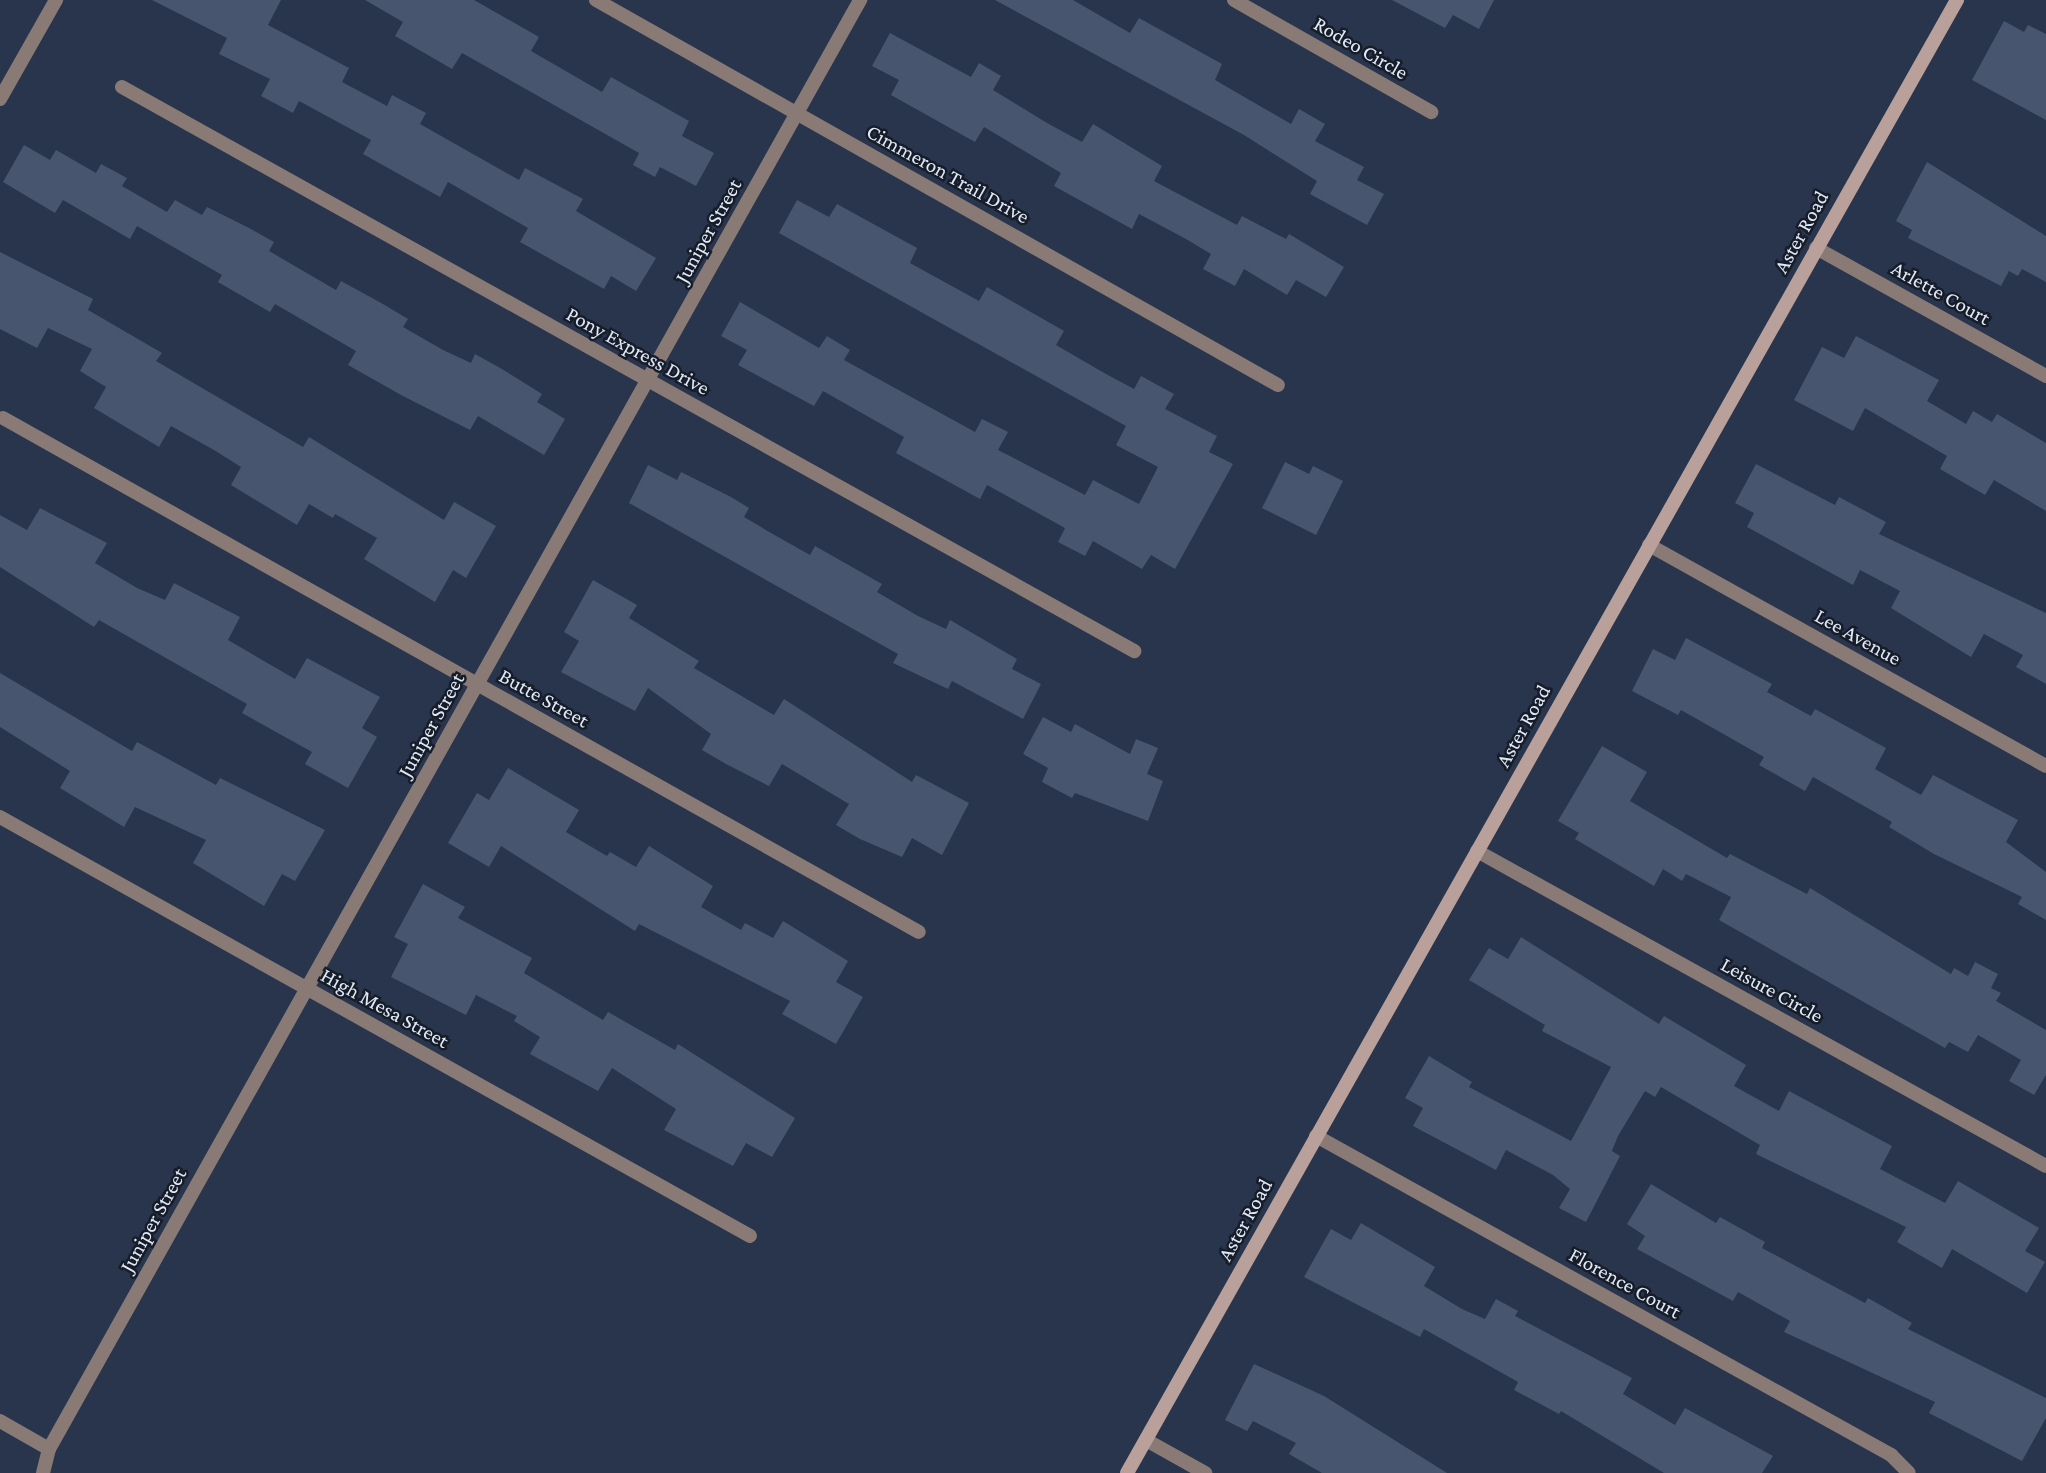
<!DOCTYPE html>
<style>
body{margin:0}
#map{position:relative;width:2046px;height:1473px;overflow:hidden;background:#28354d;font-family:"Crimson Pro",serif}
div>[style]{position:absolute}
.building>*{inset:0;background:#47556e}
.street>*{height:14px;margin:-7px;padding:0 7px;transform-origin:7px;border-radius:7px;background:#897a76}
.secondary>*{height:14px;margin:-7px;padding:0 7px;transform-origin:7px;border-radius:7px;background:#b9a09a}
span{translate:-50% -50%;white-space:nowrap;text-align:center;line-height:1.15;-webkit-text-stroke:5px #171d28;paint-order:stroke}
.street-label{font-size:21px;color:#e0e9f8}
</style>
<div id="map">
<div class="building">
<div style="clip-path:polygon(152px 0,281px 0,268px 25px,349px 68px,342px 82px,387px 106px,392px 95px,426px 113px,420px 124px,519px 180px,525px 168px,583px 199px,576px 211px,656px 258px,636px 291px,611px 276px,604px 289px,520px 242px,528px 228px,448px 182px,440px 197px,363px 154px,371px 140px,299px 101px,293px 113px,261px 96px,270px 79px,219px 54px,227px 38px)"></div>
<div style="clip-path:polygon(365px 0,474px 0,539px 37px,531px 51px,602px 92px,611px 77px,689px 121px,682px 136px,714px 153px,696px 186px,660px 167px,655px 177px,633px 165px,639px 153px,462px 53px,452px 69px,395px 36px,403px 22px)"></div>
<div style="clip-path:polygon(995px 0,1073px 0,1130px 33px,1139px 18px,1222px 64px,1215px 80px,1291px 124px,1299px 109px,1325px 124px,1315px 141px,1364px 167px,1357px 180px,1384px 194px,1367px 225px,1310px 194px,1317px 181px,1244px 135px)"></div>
<div style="clip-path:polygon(1392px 0,1494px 0,1479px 29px,1453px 15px,1445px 28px)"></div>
<div style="clip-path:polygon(2004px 21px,2024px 32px,2028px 25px,2046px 34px,2046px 120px,1972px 80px)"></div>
<div style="clip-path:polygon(890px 33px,971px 77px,979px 63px,1001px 76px,993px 90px,1047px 123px,1082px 142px,1093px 124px,1162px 166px,1154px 181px,1237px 225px,1242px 216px,1286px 239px,1289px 234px,1344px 267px,1326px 297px,1296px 280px,1287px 295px,1244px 269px,1235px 286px,1203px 269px,1211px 254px,1186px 239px,1139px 214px,1132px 229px,1054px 186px,1061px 173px,984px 127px,975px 142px,891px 95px,899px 80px,872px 66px)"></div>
<div style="clip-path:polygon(24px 145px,50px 160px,56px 150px,96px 173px,101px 164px,127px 178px,122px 186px,167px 212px,175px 200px,202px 215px,207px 207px,249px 228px,274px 242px,269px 251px,336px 290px,341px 281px,383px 304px,408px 319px,403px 327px,443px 350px,471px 363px,475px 354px,502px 369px,542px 394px,537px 402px,565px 419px,544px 455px,478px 416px,470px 430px,401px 395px,348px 365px,356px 351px,275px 304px,270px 312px,218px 282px,222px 275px,137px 226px,130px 239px,63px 200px,55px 213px,3px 182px)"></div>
<div style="clip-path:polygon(1927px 162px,2046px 236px,2046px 282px,2022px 269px,2018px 276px,2009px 271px,2001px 286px,1908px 238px,1912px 230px,1896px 221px)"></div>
<div style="clip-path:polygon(797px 200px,829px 217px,837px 204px,917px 248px,910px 263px,979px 301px,987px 287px,1064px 331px,1056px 345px,1106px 374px,1134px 389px,1141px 376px,1174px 394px,1165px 409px,1217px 436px,1209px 452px,1233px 464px,1175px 569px,1151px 555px,1142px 569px,1093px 541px,1085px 556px,1058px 542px,1065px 528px,987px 485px,980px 499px,896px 453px,904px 437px,823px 391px,814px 406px,738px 365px,747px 350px,721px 336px,740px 302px,819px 348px,827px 336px,850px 350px,844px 360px,975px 432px,982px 419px,1008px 432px,998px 450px,1085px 495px,1093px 480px,1139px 504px,1158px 467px,1116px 445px,1126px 426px,779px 233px)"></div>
<div style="clip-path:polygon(0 252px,93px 299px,88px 310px,162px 353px,156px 361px,303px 447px,309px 437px,444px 520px,454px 502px,496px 526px,466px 578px,453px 570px,435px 602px,364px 559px,377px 538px,335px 514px,333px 518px,309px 504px,297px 525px,231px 485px,241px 467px,214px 450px,171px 426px,159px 447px,94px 408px,106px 387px,80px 371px,92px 349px,48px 328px,37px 348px,0 329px)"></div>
<div style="clip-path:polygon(1856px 336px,1939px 380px,1927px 401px,1966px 424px,1973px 411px,1992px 422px,1997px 414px,2046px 443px,2046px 511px,1994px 480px,1985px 495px,1940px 469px,1947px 456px,1865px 408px,1853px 431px,1794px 400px,1822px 347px,1844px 358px)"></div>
<div style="clip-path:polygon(1285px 462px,1309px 474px,1313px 466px,1343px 481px,1316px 535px,1262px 508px)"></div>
<div style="clip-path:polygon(1756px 464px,1835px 505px,1839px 497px,1886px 522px,1879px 534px,2046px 613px,2046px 684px,2016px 667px,2023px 655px,1984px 634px,1971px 657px,1891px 608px,1900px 591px,1860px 570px,1853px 585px,1747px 527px,1754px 513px,1735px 503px)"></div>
<div style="clip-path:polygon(648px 465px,677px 480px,681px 472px,731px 497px,749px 508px,744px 517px,771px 533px,810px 555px,815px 546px,882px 584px,877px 592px,918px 616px,946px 629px,950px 620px,1017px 659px,1012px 669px,1041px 684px,1023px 719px,952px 681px,948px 689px,893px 663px,898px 654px,629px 503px)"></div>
<div style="clip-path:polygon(40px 508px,107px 543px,95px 563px,137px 588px,165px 600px,174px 583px,240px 617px,228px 640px,295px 679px,307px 658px,380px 697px,362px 728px,377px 737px,348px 788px,305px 764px,312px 752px,242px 713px,247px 704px,99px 620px,94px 627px,0 567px,0 515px,27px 530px)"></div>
<div style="clip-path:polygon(593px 580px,637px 605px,629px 618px,699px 661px,694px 668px,774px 715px,784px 699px,912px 782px,916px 775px,969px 803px,942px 855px,912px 838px,902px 857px,860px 839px,836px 825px,849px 804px,782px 764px,769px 786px,726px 764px,702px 750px,711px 734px,648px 688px,635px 711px,561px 672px,579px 641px,564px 632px)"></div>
<div style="clip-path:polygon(1686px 638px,1772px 684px,1767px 692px,1811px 716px,1815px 709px,1886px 748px,1875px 769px,1921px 795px,1933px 775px,2018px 820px,2006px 842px,2046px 872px,2046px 920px,2018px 904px,2022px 897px,1934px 854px,1889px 827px,1892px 822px,1813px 777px,1805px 791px,1759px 765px,1764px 757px,1681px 710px,1678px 715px,1632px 691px,1653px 649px,1675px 660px)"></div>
<div style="clip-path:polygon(0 673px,132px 751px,137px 742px,216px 785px,220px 778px,325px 830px,295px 881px,282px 874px,264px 906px,193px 863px,206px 840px,135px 807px,124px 827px,60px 788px,70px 771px,0 727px)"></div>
<div style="clip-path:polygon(1043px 717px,1071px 732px,1075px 724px,1130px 754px,1136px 739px,1158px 748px,1147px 774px,1163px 781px,1148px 821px,1075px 793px,1072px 798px,1042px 782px,1048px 768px,1023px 754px)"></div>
<div style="clip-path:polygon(1602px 746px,1647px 772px,1630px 801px,1727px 858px,1730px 854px,1807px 894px,1810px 888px,1951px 974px,1954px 968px,1968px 976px,1975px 962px,1998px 974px,1991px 988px,2001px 993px,1996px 1001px,2046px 1030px,2046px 1075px,2034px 1095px,2009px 1081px,2021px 1060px,1978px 1035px,1968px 1052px,1949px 1042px,1945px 1048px,1719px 920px,1731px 897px,1686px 874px,1682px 881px,1663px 869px,1654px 886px,1575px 839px,1579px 833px,1558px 821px)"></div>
<div style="clip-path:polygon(508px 768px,579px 810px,566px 832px,607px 856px,610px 852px,636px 867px,649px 846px,713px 886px,701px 907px,741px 930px,745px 923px,773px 938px,783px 921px,848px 961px,836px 982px,863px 997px,836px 1044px,782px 1014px,790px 1001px,639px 924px,635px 931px,501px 846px,489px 867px,448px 843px,477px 793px,489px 800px)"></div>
<div style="clip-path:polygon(423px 884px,465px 907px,458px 918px,532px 958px,524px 973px,603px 1020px,608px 1012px,675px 1050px,678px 1044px,795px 1118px,772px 1157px,746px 1143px,733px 1166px,664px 1130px,676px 1109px,612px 1068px,598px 1091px,530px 1054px,540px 1037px,514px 1021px,517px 1016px,476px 995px,466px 1015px,391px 977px,408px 944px,394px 937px)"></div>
<div style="clip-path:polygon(1521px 937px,1659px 1024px,1664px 1016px,1746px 1065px,1734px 1086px,1779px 1111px,1789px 1091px,1892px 1146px,1880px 1169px,1945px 1203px,1958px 1181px,2039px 1228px,2025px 1251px,2045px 1262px,2027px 1293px,1952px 1249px,1942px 1268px,1897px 1242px,1906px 1227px,1756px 1154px,1760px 1145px,1661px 1087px,1655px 1097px,1645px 1091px,1618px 1136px,1612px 1151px,1620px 1156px,1586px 1222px,1559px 1208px,1570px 1189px,1553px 1175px,1506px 1150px,1496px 1170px,1413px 1126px,1423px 1108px,1405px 1098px,1429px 1056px,1472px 1082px,1469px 1087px,1571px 1141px,1611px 1067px,1542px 1031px,1545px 1025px,1469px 980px,1489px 948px,1508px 959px)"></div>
<div style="clip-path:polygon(1651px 1184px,1716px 1223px,1720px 1217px,1765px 1242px,1762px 1248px,1865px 1303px,1868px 1298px,1912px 1323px,1908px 1329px,2046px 1398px,2046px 1418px,2022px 1461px,1929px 1413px,1935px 1402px,1784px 1332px,1790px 1321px,1738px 1292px,1733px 1301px,1637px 1249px,1645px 1236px,1627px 1224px)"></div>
<div style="clip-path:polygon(1361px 1223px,1435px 1267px,1424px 1286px,1462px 1309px,1485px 1319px,1496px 1299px,1518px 1311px,1515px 1316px,1632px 1378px,1623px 1394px,1675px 1425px,1685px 1408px,1773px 1456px,1762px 1473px,1664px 1473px,1561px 1411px,1559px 1414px,1514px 1390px,1518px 1382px,1424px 1329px,1420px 1337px,1304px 1277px,1331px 1229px,1351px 1240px)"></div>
<div style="clip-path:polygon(1254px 1364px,1324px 1396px,1447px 1473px,1322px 1473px,1289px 1454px,1296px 1443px,1253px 1421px,1247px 1431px,1225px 1420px)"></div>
</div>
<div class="street">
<div style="left:596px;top:0;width:783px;rotate:29.45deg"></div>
<div style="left:1234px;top:0;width:227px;rotate:29.6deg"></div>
<div style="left:122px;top:87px;width:1159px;rotate:29.13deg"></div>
<div style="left:0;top:99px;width:114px;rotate:-60.5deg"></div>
<div style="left:1816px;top:248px;width:263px;rotate:29.1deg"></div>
<div style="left:3px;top:418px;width:1050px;rotate:29.3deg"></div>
<div style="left:1649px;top:545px;width:454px;rotate:29.1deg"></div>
<div style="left:0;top:817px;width:859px;rotate:29.19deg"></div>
<div style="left:1477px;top:851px;width:650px;rotate:28.97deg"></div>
<div style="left:1316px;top:1136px;width:658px;rotate:29.02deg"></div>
<div style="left:1891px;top:1455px;width:25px;rotate:45deg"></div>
<div style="left:0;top:1421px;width:56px;rotate:29.7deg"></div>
<div style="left:1146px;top:1440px;width:68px;rotate:29.2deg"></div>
<div style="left:43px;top:1473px;width:25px;rotate:-76deg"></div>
<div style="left:49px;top:1449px;width:1661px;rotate:-60.76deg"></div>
</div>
<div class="secondary">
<div style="left:1127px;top:1473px;width:1691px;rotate:-60.6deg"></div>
</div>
<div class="street-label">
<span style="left:1361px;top:48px;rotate:30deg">Rodeo Circle</span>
<span style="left:948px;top:174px;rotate:29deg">Cimmeron Trail Drive</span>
<span style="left:708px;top:231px;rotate:-61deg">Juniper Street</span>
<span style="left:1801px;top:232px;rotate:-61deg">Aster Road</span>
<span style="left:1941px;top:293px;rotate:29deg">Arlette Court</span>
<span style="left:638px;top:351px;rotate:29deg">Pony Express Drive</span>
<span style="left:1858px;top:637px;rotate:29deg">Lee Avenue</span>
<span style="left:544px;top:698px;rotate:29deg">Butte Street</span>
<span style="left:431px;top:725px;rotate:-61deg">Juniper Street</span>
<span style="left:1523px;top:726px;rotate:-61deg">Aster Road</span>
<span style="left:1772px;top:990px;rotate:29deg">Leisure Circle</span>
<span style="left:385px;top:1008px;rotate:29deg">High Mesa Street</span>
<span style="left:153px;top:1220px;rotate:-61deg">Juniper Street</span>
<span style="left:1245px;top:1220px;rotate:-61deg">Aster Road</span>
<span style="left:1625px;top:1283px;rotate:29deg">Florence Court</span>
</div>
</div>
